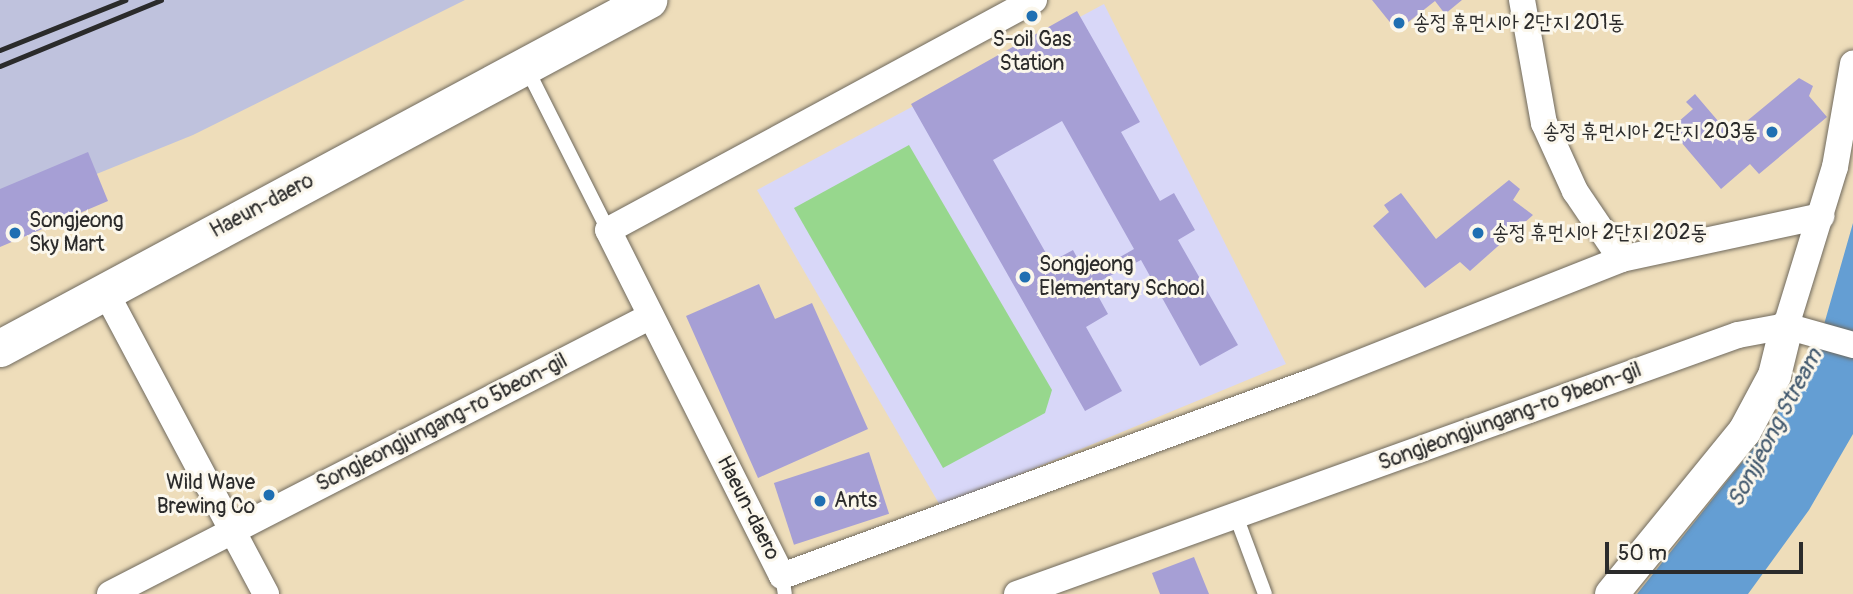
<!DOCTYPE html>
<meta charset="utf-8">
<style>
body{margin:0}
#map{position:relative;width:1853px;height:594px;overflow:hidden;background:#eeddba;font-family:Pangolin,"Poor Story",sans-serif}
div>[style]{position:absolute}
.built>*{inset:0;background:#d8d7f8}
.industrial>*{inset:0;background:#bfc2dd}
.green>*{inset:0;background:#97d78d}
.water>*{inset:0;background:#649ed3}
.building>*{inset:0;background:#a69fd5;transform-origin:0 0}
.roads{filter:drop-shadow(0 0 2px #6f695d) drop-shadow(0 0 2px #6f695d)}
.service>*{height:14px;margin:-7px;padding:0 7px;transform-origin:7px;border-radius:7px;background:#fff}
.minor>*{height:26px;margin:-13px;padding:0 13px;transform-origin:13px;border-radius:13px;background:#fff}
.tertiary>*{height:33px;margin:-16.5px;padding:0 16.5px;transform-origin:16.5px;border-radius:16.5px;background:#fff}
.secondary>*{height:37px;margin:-18.5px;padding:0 18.5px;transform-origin:18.5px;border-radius:18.5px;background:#fff}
.rail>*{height:5px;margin:-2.5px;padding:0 2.5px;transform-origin:2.5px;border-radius:2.5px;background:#2b2b2b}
.dots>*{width:19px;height:19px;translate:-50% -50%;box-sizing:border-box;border:4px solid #fbf7ec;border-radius:50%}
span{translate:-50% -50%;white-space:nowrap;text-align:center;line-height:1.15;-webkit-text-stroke:6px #fbf7ec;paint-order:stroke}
.poi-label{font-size:21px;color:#2b2b2b}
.left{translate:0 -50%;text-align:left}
.right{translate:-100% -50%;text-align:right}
.street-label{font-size:21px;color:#2b2b2b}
.water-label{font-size:23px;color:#42596e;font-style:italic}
.scale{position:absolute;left:1605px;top:542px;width:198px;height:32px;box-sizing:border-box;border:4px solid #2b2b2b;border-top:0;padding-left:9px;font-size:21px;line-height:24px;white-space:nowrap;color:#2b2b2b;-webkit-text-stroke:5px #fbf7ec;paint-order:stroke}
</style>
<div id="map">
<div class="built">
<div style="clip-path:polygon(1104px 4px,1286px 364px,941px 507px,757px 190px)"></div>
</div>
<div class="industrial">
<div style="clip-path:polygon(0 0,465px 0,193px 135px,0 213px)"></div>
</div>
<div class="green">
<div style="clip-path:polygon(909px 145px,1052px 390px,1045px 413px,943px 468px,794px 208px)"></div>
</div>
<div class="water">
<div style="clip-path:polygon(1853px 223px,1853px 434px,1809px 510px,1748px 594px,1637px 594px,1767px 431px,1819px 342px)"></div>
</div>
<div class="building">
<div style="clip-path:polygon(1372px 0,1462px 0,1445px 14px,1435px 1px,1397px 31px)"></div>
<div style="clip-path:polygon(evenodd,1077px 11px,1140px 122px,1121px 132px,1160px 201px,1174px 193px,1195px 230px,1178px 240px,1238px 345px,1200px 366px,1141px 260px,1092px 285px,1108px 314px,1086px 327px,1122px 391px,1085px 411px,911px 104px,1077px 11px,1062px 121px,1134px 249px,1087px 276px,1073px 250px,1051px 262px,993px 160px,1062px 121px)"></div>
<div style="clip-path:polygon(1799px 78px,1813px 86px,1809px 96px,1827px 117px,1759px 174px,1750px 164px,1721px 189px,1670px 129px,1693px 109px,1686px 102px,1695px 94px,1730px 135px)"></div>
<div style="clip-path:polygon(88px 152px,108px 201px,0 247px,0 189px)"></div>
<div style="clip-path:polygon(1509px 180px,1520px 189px,1513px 200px,1533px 215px,1470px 271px,1460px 262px,1425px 288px,1373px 226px,1389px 212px,1384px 205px,1401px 193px,1436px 239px)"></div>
<div style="clip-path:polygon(759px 284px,775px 319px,812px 303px,868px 429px,758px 478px,686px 316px)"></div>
<div style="left:869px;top:452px;width:65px;height:100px;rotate:72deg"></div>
<div style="clip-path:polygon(1194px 557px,1209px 594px,1160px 594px,1152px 573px)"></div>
</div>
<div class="roads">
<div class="service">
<div style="left:526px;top:67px;width:182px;rotate:63.3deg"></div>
<div style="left:1236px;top:516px;width:83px;rotate:69.6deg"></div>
<div style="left:782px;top:576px;width:18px;rotate:81deg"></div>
</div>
<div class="minor">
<div style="left:1034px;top:0;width:484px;rotate:151.6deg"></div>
<div style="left:608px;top:230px;width:387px;rotate:63.3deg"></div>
<div style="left:782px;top:576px;width:563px;rotate:-20.14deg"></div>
<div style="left:1311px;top:382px;width:334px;rotate:-21.6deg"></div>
<div style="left:1621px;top:259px;width:205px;rotate:-12.1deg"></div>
<div style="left:1522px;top:0;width:125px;rotate:79.9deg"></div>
<div style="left:1544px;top:123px;width:75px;rotate:65.5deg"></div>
<div style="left:1575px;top:191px;width:82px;rotate:55.9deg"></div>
<div style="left:105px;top:291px;width:343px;rotate:62deg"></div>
<div style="left:1786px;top:326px;width:166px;rotate:-72.9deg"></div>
<div style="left:1835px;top:167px;width:105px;rotate:-80.1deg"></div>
<div style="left:110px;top:594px;width:608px;rotate:-27.2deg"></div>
<div style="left:1017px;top:594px;width:766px;rotate:-19.76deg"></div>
<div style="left:1738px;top:335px;width:49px;rotate:-10.6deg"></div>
<div style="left:1786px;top:326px;width:70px;rotate:15.8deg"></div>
</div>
<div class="tertiary">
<div style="left:1611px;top:594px;width:210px;rotate:-50.8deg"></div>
<div style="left:1744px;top:431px;width:64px;rotate:-61.8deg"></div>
<div style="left:1774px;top:375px;width:50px;rotate:-76.2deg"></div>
</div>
<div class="secondary">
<div style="left:0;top:348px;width:736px;rotate:-28.24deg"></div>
</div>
</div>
<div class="rail">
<div style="left:0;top:50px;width:135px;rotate:-21.8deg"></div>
<div style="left:0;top:66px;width:174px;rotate:-22.3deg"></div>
</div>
<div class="dots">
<div style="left:1032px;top:16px;background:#1f6fb2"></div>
<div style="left:1399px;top:23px;background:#1f6fb2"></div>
<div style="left:1772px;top:132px;background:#1f6fb2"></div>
<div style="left:15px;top:233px;background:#1f6fb2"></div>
<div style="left:1478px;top:233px;background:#1f6fb2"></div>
<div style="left:1025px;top:277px;background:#1f6fb2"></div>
<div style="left:269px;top:495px;background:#1f6fb2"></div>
<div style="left:820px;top:501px;background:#1f6fb2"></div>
</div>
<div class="poi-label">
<span class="left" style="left:1413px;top:23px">송정 휴먼시아 2단지 201동</span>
<span style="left:1032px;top:52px">S-oil Gas<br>Station</span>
<span class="right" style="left:1758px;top:132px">송정 휴먼시아 2단지 203동</span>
<span class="left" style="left:29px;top:233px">Songjeong<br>Sky Mart</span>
<span class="left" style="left:1492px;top:233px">송정 휴먼시아 2단지 202동</span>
<span class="left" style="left:1039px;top:277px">Songjeong<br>Elementary School</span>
<span class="right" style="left:255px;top:495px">Wild Wave<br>Brewing Co</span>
<span class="left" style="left:834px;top:501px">Ants</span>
</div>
<div class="street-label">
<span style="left:262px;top:206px;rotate:-28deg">Haeun-daero</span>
<span style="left:1510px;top:417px;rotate:-20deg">Songjeongjungang-ro 9beon-gil</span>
<span style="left:442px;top:423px;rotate:-27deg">Songjeongjungang-ro 5beon-gil</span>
<span style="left:748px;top:508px;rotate:63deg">Haeun-daero</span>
</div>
<div class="water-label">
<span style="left:1775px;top:428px;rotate:-62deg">Sonjjeong Stream</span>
</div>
<div class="scale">50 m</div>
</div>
